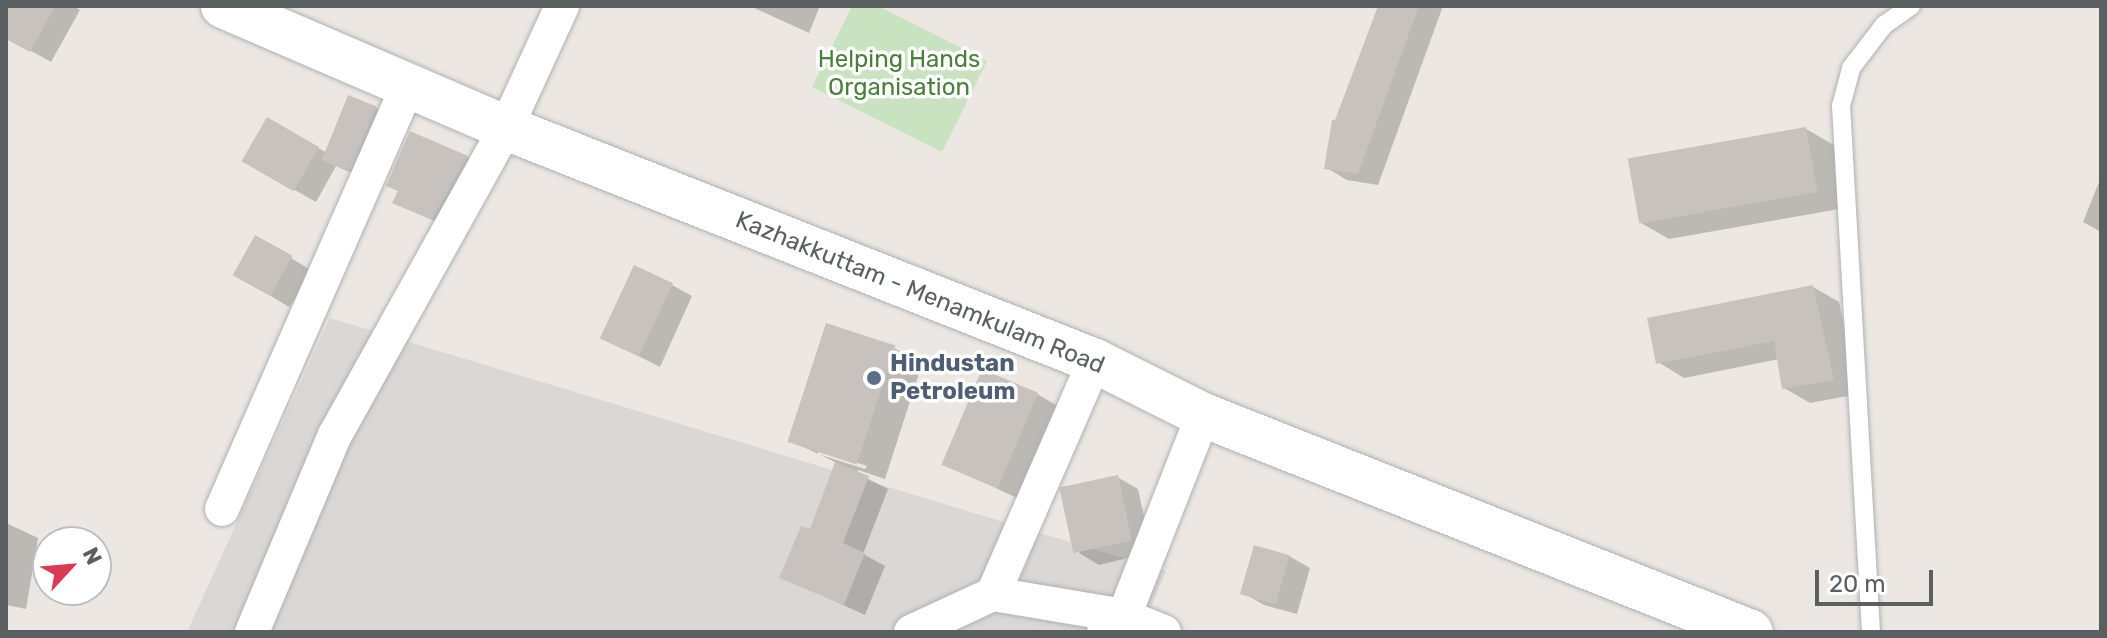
<!DOCTYPE html>
<style>
body{margin:0}
#map{position:relative;width:2107px;height:638px;overflow:hidden;background:#ece7e2;font-family:Rubik,sans-serif}
div>[style]{position:absolute}
.industrial>*{inset:0;background:#dbd7d4}
.green>*{inset:0;background:#c9e2c0}
.shadow>*{inset:0;background:#0003;transform-origin:0 0}
.building>*{inset:0;background:#c8c2bf;transform-origin:0 0}
.roads{filter:drop-shadow(0 0 2px #aeb2b4) drop-shadow(0 0 2px #aeb2b4)}
.lane>*{height:18px;margin:-9px;padding:0 9px;transform-origin:9px;border-radius:9px;background:#fff}
.street>*{height:34px;margin:-17px;padding:0 17px;transform-origin:17px;border-radius:17px;background:#fff}
.secondary>*{height:44px;margin:-22px;padding:0 22px;transform-origin:22px;border-radius:22px;background:#fff}
.dots>*{width:22px;height:22px;translate:-50% -50%;box-sizing:border-box;border:4px solid #fff;border-radius:50%}
span{translate:-50% -50%;white-space:nowrap;text-align:center;line-height:1.15;-webkit-text-stroke:7px #fff;paint-order:stroke}
.park-label{font-size:24px;color:#4a803b}
.street-label{font-size:24px;color:#5a6062}
.service-label{font-size:24px;color:#4e5e75;font-weight:700}
.left{translate:0 -50%;text-align:left}
.frame{position:absolute;inset:0;border:8px solid #5a6062;pointer-events:none}
.north{position:absolute;left:32px;top:526px;width:80px;height:80px;box-sizing:border-box;background:#fff;border:2px solid #bdbfc0;border-radius:50%;rotate:64deg;font-size:22px;font-weight:700;line-height:32px;text-align:center;color:#5a6062}
.north::after{content:'';display:block;margin:auto;width:28px;height:36px;background:#dc3957;clip-path:polygon(50% 0,100% 100%,50% 72%,0 100%)}
.scale{position:absolute;left:1815px;top:570px;width:118px;height:36px;box-sizing:border-box;border:4px solid #5a6062;border-top:0;padding-left:10px;font-size:24px;line-height:28px;white-space:nowrap;color:#5a6062;-webkit-text-stroke:6px #fff;paint-order:stroke}
</style>
<div id="map">
<div class="industrial">
<div style="clip-path:polygon(330px 318px,1166px 571px,1140px 632px,187px 632px)"></div>
</div>
<div class="green">
<div style="clip-path:polygon(852px 6px,878px 6px,987px 61px,942px 152px,812px 87px)"></div>
</div>
<div class="shadow">
<div style="clip-path:polygon(6px 6px,74px 6px,80px 10px,51px 62px,6px 37px)"></div>
<div style="clip-path:polygon(750px 6px,820px 6px,809px 33px)"></div>
<div style="clip-path:polygon(1380px 6px,1443px 6px,1378px 185px,1347px 180px,1327px 168px,1337px 123px)"></div>
<div style="clip-path:polygon(376px 108px,397px 120px,370px 181px,336px 166px,316px 202px,245px 162px,268px 120px,327px 153px)"></div>
<div style="clip-path:polygon(1806px 129px,1834px 145px,1845px 208px,1669px 239px,1641px 223px)"></div>
<div style="clip-path:polygon(467px 157px,487px 169px,453px 230px,395px 202px)"></div>
<div style="clip-path:polygon(2101px 177px,2101px 232px,2083px 222px)"></div>
<div style="left:256px;top:237px;width:65px;height:43px;rotate:31deg"></div>
<div style="clip-path:polygon(672px 285px,692px 296px,660px 367px,603px 338px)"></div>
<div style="clip-path:polygon(1813px 287px,1839px 302px,1859px 394px,1810px 403px,1784px 388px,1779px 359px,1684px 378px,1658px 362px)"></div>
<div style="clip-path:polygon(evenodd,894px 348px,922px 364px,885px 479px,858px 470px,857px 473px,888px 489px,863px 554px,885px 566px,865px 615px,782px 577px,811px 532px,837px 463px,791px 441px,894px 348px,818px 450px,867px 466px,865px 469px,818px 454px,818px 450px)"></div>
<div style="clip-path:polygon(1037px 394px,1058px 406px,1019px 499px,945px 464px)"></div>
<div style="clip-path:polygon(1117px 477px,1138px 489px,1152px 552px,1099px 565px,1079px 553px)"></div>
<div style="clip-path:polygon(6px 523px,38px 538px,26px 609px,6px 605px)"></div>
<div style="clip-path:polygon(1289px 556px,1310px 568px,1297px 614px,1264px 605px,1243px 593px)"></div>
</div>
<div class="building">
<div style="clip-path:polygon(6px 6px,55px 6px,30px 52px,6px 39px)"></div>
<div style="clip-path:polygon(1378px 6px,1419px 6px,1358px 174px,1324px 169px,1332px 120px,1335px 120px)"></div>
<div style="left:348px;top:95px;width:31px;height:70px;rotate:22deg"></div>
<div style="left:267px;top:117px;width:60px;height:51px;rotate:30deg"></div>
<div style="left:1806px;top:127px;width:66px;height:181px;rotate:80deg"></div>
<div style="clip-path:polygon(410px 131px,468px 156px,432px 220px,392px 203px,398px 191px,386px 186px)"></div>
<div style="left:255px;top:235px;width:43px;height:46px;rotate:29deg"></div>
<div style="left:634px;top:265px;width:43px;height:81px;rotate:25deg"></div>
<div style="clip-path:polygon(1813px 285px,1834px 380px,1782px 389px,1774px 341px,1656px 364px,1647px 318px)"></div>
<div style="left:826px;top:323px;width:73px;height:125px;rotate:18deg"></div>
<div style="left:982px;top:369px;width:61px;height:104px;rotate:23deg"></div>
<div style="clip-path:polygon(835px 462px,869px 476px,843px 543px,865px 553px,844px 605px,779px 578px,801px 526px,810px 529px)"></div>
<div style="left:1118px;top:475px;width:67px;height:60px;rotate:78deg"></div>
<div style="left:1254px;top:545px;width:37px;height:51px;rotate:16deg"></div>
</div>
<div class="roads">
<div class="lane">
<div style="left:1871px;top:632px;width:527px;rotate:-93.26deg"></div>
<div style="left:1841px;top:106px;width:39px;rotate:-75deg"></div>
<div style="left:1851px;top:68px;width:54px;rotate:-52.5deg"></div>
<div style="left:1884px;top:25px;width:33px;rotate:-35deg"></div>
</div>
<div class="street">
<div style="left:222px;top:509px;width:462px;rotate:-66.3deg"></div>
<div style="left:993px;top:594px;width:133px;rotate:9.5deg"></div>
<div style="left:1124px;top:616px;width:43px;rotate:21.8deg"></div>
<div style="left:252px;top:632px;width:214px;rotate:-67.2deg"></div>
<div style="left:335px;top:435px;width:351px;rotate:-60.9deg"></div>
<div style="left:506px;top:128px;width:134px;rotate:-65.3deg"></div>
<div style="left:911px;top:632px;width:90px;rotate:-24.9deg"></div>
<div style="left:993px;top:594px;width:254px;rotate:-66.4deg"></div>
<div style="left:1104px;top:632px;width:26px;rotate:-39deg"></div>
<div style="left:1124px;top:616px;width:216px;rotate:-68.5deg"></div>
</div>
<div class="secondary">
<div style="left:223px;top:6px;width:308px;rotate:23.3deg"></div>
<div style="left:506px;top:128px;width:633px;rotate:21.58deg"></div>
<div style="left:1095px;top:361px;width:121px;rotate:26.6deg"></div>
<div style="left:1203px;top:415px;width:589px;rotate:21.6deg"></div>
</div>
</div>
<div class="dots">
<div style="left:874px;top:378px;background:#5c6f8a"></div>
</div>
<div class="park-label">
<span style="left:899px;top:74px">Helping Hands<br>Organisation</span>
</div>
<div class="street-label">
<span style="left:920px;top:293px;rotate:22deg">Kazhakkuttam - Menamkulam Road</span>
</div>
<div class="service-label">
<span class="left" style="left:890px;top:378px">Hindustan<br>Petroleum</span>
</div>
<div class="frame"></div>
<div class="north">N</div>
<div class="scale">20 m</div>
</div>
